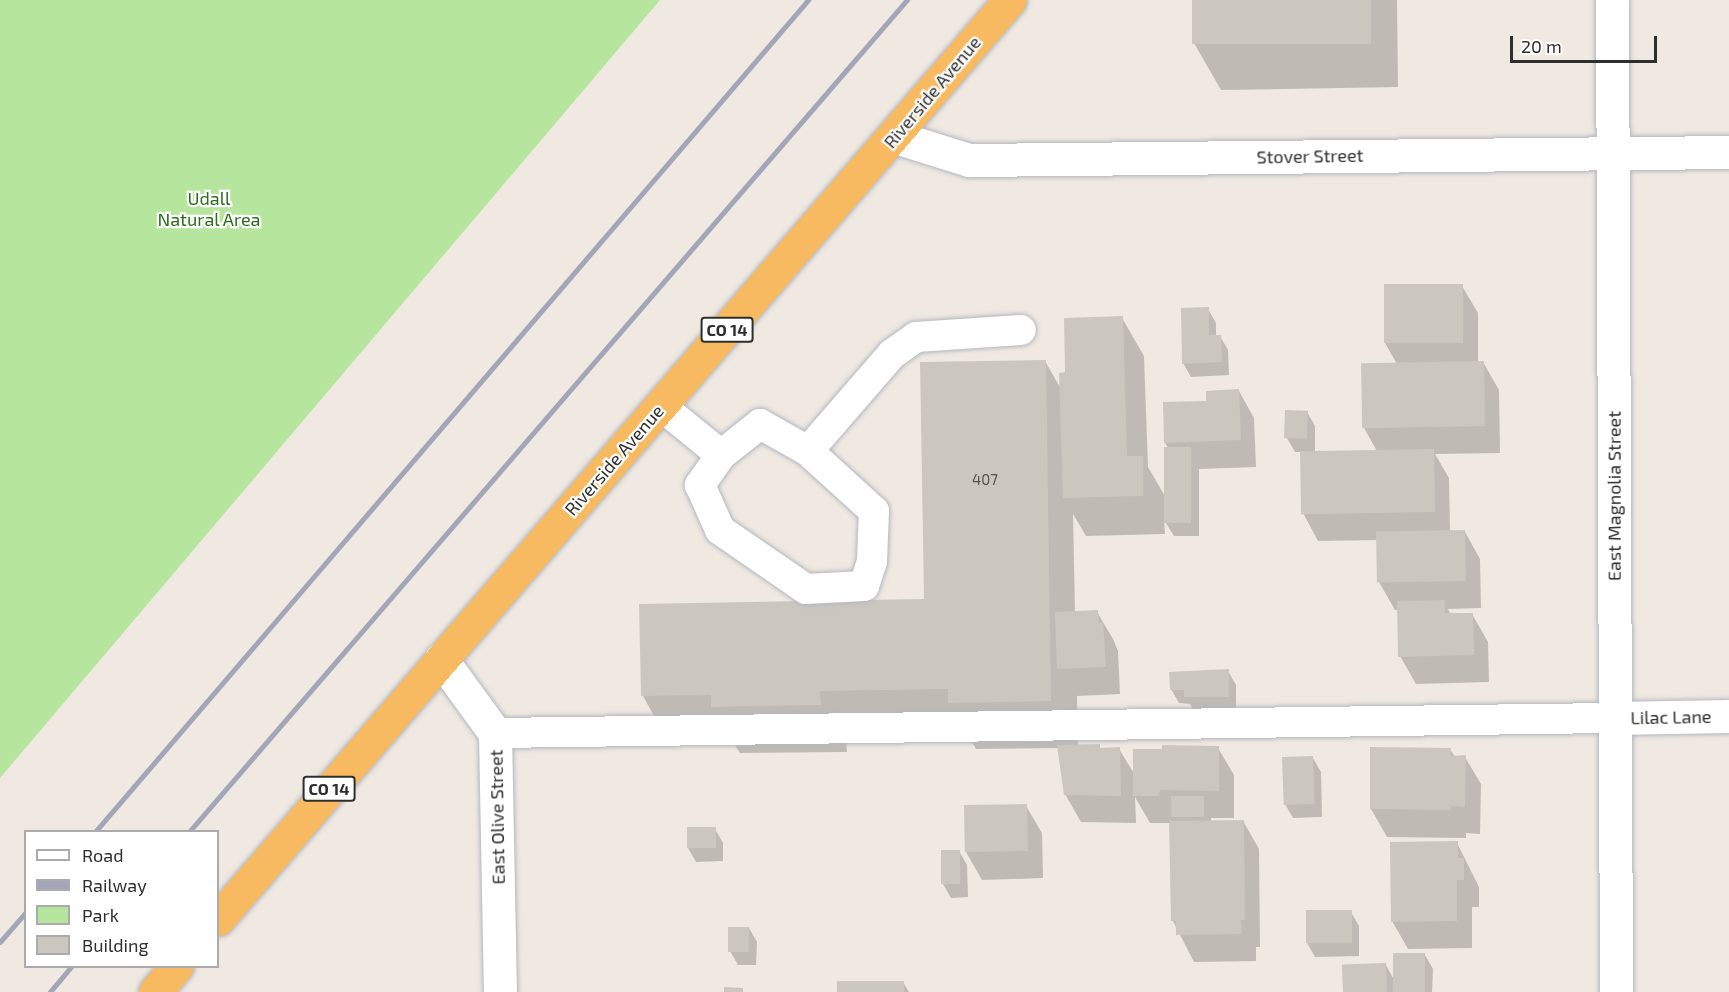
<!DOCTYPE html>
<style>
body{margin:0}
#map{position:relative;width:1729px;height:992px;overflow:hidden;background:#efe9e1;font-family:"Exo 2",sans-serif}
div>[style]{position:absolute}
.green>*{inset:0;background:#b6e59e}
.shadow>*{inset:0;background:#0003}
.building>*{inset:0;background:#cbc7bf;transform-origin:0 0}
.roads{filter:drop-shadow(0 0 2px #b4b7c1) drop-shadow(0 0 2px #b4b7c1)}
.service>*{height:30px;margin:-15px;padding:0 15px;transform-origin:15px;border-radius:15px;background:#fff}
.minor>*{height:33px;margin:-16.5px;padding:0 16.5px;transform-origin:16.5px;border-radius:16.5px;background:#fff}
.trunk>*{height:33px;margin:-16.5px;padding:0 16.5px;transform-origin:16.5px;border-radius:16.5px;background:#f8ba60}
.rail>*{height:4.5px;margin:-2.25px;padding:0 2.25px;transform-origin:2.25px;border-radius:2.25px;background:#a3a6b8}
span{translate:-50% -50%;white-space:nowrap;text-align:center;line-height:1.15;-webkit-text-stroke:4.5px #fff;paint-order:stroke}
.number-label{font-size:15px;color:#555452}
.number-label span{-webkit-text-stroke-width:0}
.shield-label span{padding:2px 4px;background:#fff;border:2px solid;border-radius:4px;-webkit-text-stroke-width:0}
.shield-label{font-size:16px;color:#2e2e2e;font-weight:700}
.street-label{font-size:18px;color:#2e2e2e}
.park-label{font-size:18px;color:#2c6e1b}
.legend{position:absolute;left:24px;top:830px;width:195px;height:138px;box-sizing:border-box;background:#fff;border:2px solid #ababab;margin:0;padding:8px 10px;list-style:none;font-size:18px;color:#2e2e2e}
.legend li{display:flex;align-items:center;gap:12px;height:30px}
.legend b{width:30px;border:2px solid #ababab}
.scale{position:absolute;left:1510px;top:36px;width:147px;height:27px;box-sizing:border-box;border:3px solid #2e2e2e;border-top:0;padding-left:8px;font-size:18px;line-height:21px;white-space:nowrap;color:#2e2e2e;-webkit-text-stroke:4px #fff;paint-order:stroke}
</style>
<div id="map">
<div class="green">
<div style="clip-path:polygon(0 0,660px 0,0 778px)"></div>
</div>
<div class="shadow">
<div style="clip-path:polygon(1193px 0,1397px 0,1398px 87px,1221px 90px,1194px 43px)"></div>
<div style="clip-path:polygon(1462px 286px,1478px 313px,1478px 362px,1483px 362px,1499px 390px,1500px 453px,1435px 454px,1449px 478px,1450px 532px,1465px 532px,1480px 559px,1481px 608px,1448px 609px,1451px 615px,1472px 614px,1488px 642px,1489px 682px,1416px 684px,1400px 656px,1399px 610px,1395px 610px,1379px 582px,1378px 540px,1318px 541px,1303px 513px,1302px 452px,1295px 452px,1287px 438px,1307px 412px,1315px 426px,1315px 452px,1377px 451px,1364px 428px,1397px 364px,1385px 343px)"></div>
<div style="clip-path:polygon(1208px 309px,1216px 323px,1216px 337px,1220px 336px,1228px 350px,1229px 375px,1191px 377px,1183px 363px)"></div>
<div style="clip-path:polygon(1122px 318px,1144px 356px,1148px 467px,1166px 498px,1169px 449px,1165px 443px,1208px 402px,1239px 391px,1254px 418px,1256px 467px,1199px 469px,1199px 536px,1174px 536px,1164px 520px,1165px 534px,1086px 536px,1073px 514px,1075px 613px,1097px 612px,1113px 639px,1118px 651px,1120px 694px,1077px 696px,1078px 747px,1119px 749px,1135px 775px,1218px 748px,1234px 775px,1234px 818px,1211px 818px,1211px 822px,1243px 821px,1259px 849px,1260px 947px,1256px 947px,1256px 961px,1194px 962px,1173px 921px,1171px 823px,1150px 823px,1135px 797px,1136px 823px,1081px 822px,1065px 794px,1059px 748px,976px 749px,969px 736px,846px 738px,847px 752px,740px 753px,733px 742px,669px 743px,643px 696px,641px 605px,926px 600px,1045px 361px,1061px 389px,1067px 374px)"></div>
<div style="clip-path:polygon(1228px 671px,1236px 685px,1236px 710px,1194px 711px,1190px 704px,1179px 703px,1171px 689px)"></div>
<div style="clip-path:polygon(1372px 749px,1450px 749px,1455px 757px,1465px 757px,1481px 784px,1480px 834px,1466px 833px,1466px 838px,1387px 837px,1371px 809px)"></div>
<div style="clip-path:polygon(1313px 758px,1321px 772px,1322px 817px,1293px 818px,1285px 804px)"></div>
<div style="clip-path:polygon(1026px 806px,1042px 833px,1043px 878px,982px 880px,966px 852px)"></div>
<div style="clip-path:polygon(715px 829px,723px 843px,723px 861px,696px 862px,688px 848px)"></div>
<div style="clip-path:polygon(1457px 843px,1479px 887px,1479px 907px,1472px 907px,1472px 948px,1408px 949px,1392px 921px)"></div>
<div style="clip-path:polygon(959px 851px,967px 865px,968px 897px,951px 898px,943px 884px)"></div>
<div style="clip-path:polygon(1351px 912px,1359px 926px,1359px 956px,1315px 957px,1307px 943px)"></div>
<div style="clip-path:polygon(749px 928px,757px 942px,756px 965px,738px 965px,730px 951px)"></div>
<div style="clip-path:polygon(1425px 955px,1433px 969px,1432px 992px,1344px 992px,1386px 965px,1393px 978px)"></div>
<div style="clip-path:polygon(903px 982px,909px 992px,839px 992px)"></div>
</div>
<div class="building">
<div style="left:1192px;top:0;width:179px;height:44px"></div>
<div style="left:1463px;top:284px;width:59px;height:79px;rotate:90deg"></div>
<div style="clip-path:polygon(1209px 307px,1209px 335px,1221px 335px,1222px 362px,1182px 364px,1181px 308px)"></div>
<div style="clip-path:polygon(1123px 316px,1127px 456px,1143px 456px,1143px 496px,1063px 498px,1059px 373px,1065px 372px,1064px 318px)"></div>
<div style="clip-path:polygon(1046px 360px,1051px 701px,948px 703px,948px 689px,820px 691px,821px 705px,711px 707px,711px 695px,641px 696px,639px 604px,924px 599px,920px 362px)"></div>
<div style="left:1484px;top:361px;width:65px;height:123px;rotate:89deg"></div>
<div style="clip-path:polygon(1239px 389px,1241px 440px,1164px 443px,1163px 402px,1206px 401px,1206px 391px)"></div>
<div style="left:1285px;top:410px;width:23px;height:28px;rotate:2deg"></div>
<div style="left:1164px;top:447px;width:27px;height:76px"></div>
<div style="left:1434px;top:449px;width:63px;height:134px;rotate:89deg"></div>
<div style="left:1465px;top:530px;width:51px;height:89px;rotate:89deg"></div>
<div style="clip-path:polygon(1445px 600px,1445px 613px,1473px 613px,1474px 655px,1398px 657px,1397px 601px)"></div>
<div style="clip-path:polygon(1098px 610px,1099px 623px,1103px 622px,1106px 667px,1057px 669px,1055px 612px)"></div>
<div style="clip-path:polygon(1229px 669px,1229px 697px,1184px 697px,1184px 690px,1170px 690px,1169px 672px)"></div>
<div style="clip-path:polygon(1100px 744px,1100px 748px,1120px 747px,1121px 796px,1064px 795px,1057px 745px)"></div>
<div style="clip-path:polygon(1162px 745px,1219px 746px,1219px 791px,1160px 790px,1159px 796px,1133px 796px,1133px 749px,1162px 749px)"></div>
<div style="clip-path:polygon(1370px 747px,1451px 748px,1451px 756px,1466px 755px,1465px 807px,1451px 806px,1451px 810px,1370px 809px)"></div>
<div style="left:1313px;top:756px;width:48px;height:31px;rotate:88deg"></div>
<div style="left:1204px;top:796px;width:21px;height:33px;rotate:90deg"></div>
<div style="left:1027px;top:804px;width:47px;height:63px;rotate:89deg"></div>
<div style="clip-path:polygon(1244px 820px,1245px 920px,1241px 920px,1242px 934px,1176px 935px,1176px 921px,1171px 921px,1169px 821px)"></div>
<div style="left:716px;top:827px;width:21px;height:29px;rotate:90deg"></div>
<div style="clip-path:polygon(1458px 841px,1458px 858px,1464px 858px,1464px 880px,1457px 880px,1457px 921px,1391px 922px,1390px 842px)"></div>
<div style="left:941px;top:850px;width:19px;height:34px"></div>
<div style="left:1306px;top:910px;width:46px;height:33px"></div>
<div style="left:728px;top:927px;width:21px;height:25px"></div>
<div style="left:1393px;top:953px;width:32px;height:39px"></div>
<div style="left:1386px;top:963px;width:29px;height:44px;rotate:88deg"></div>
<div style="left:904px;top:981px;width:11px;height:67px;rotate:90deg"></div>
<div style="clip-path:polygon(724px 987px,743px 988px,743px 992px,724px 992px)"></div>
</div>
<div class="roads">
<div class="service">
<div style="left:661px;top:406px;width:77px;rotate:39.2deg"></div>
<div style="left:721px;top:455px;width:37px;rotate:125deg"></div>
<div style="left:700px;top:485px;width:49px;rotate:66deg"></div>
<div style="left:720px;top:530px;width:104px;rotate:34.5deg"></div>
<div style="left:806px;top:589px;width:58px;rotate:-3deg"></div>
<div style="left:864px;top:586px;width:25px;rotate:-72deg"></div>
<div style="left:872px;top:562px;width:51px;rotate:-87.8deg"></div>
<div style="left:874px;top:511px;width:89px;rotate:-137.7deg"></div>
<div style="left:808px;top:451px;width:55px;rotate:-150.6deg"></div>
<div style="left:760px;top:424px;width:50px;rotate:141.5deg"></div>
<div style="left:808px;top:451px;width:128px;rotate:-49.1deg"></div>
<div style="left:892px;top:354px;width:29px;rotate:-35deg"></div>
<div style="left:916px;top:337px;width:105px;rotate:-3.8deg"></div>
<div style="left:495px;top:733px;width:1118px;rotate:-0.77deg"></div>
</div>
<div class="minor">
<div style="left:1612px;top:0;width:992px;rotate:89.77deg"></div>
<div style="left:895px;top:137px;width:77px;rotate:17.3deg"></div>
<div style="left:969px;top:160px;width:760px;rotate:-0.6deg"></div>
<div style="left:441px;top:659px;width:92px;rotate:53.9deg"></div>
<div style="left:495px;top:733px;width:259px;rotate:88.9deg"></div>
<div style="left:1613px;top:718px;width:116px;rotate:-1deg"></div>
</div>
<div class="trunk">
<div style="left:218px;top:919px;width:1213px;rotate:-49.25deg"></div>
<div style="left:155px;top:992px;width:34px;rotate:-50deg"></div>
</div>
</div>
<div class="rail">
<div style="left:95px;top:832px;width:1096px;rotate:-49.4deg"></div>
<div style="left:189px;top:832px;width:1099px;rotate:-49.21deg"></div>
<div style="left:0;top:942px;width:40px;rotate:-49deg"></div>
<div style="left:50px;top:992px;width:34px;rotate:-50deg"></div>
</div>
<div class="number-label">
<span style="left:985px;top:480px">407</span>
</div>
<div class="shield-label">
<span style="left:727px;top:330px">CO 14</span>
<span style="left:329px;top:789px">CO 14</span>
</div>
<div class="street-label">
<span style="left:932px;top:92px;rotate:-50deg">Riverside Avenue</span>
<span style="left:1310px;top:156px;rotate:-1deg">Stover Street</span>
<span style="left:614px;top:460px;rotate:-49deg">Riverside Avenue</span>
<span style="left:1614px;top:496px;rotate:-90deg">East Magnolia Street</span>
<span style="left:1671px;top:717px;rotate:-1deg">Lilac Lane</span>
<span style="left:497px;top:817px;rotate:-91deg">East Olive Street</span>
</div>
<div class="park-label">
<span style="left:209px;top:209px">Udall<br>Natural Area</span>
</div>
<ul class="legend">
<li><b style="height:8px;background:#fff"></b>Road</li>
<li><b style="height:8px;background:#a3a6b8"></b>Railway</li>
<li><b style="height:16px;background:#b6e59e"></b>Park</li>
<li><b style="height:16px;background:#cbc7bf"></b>Building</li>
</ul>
<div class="scale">20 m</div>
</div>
